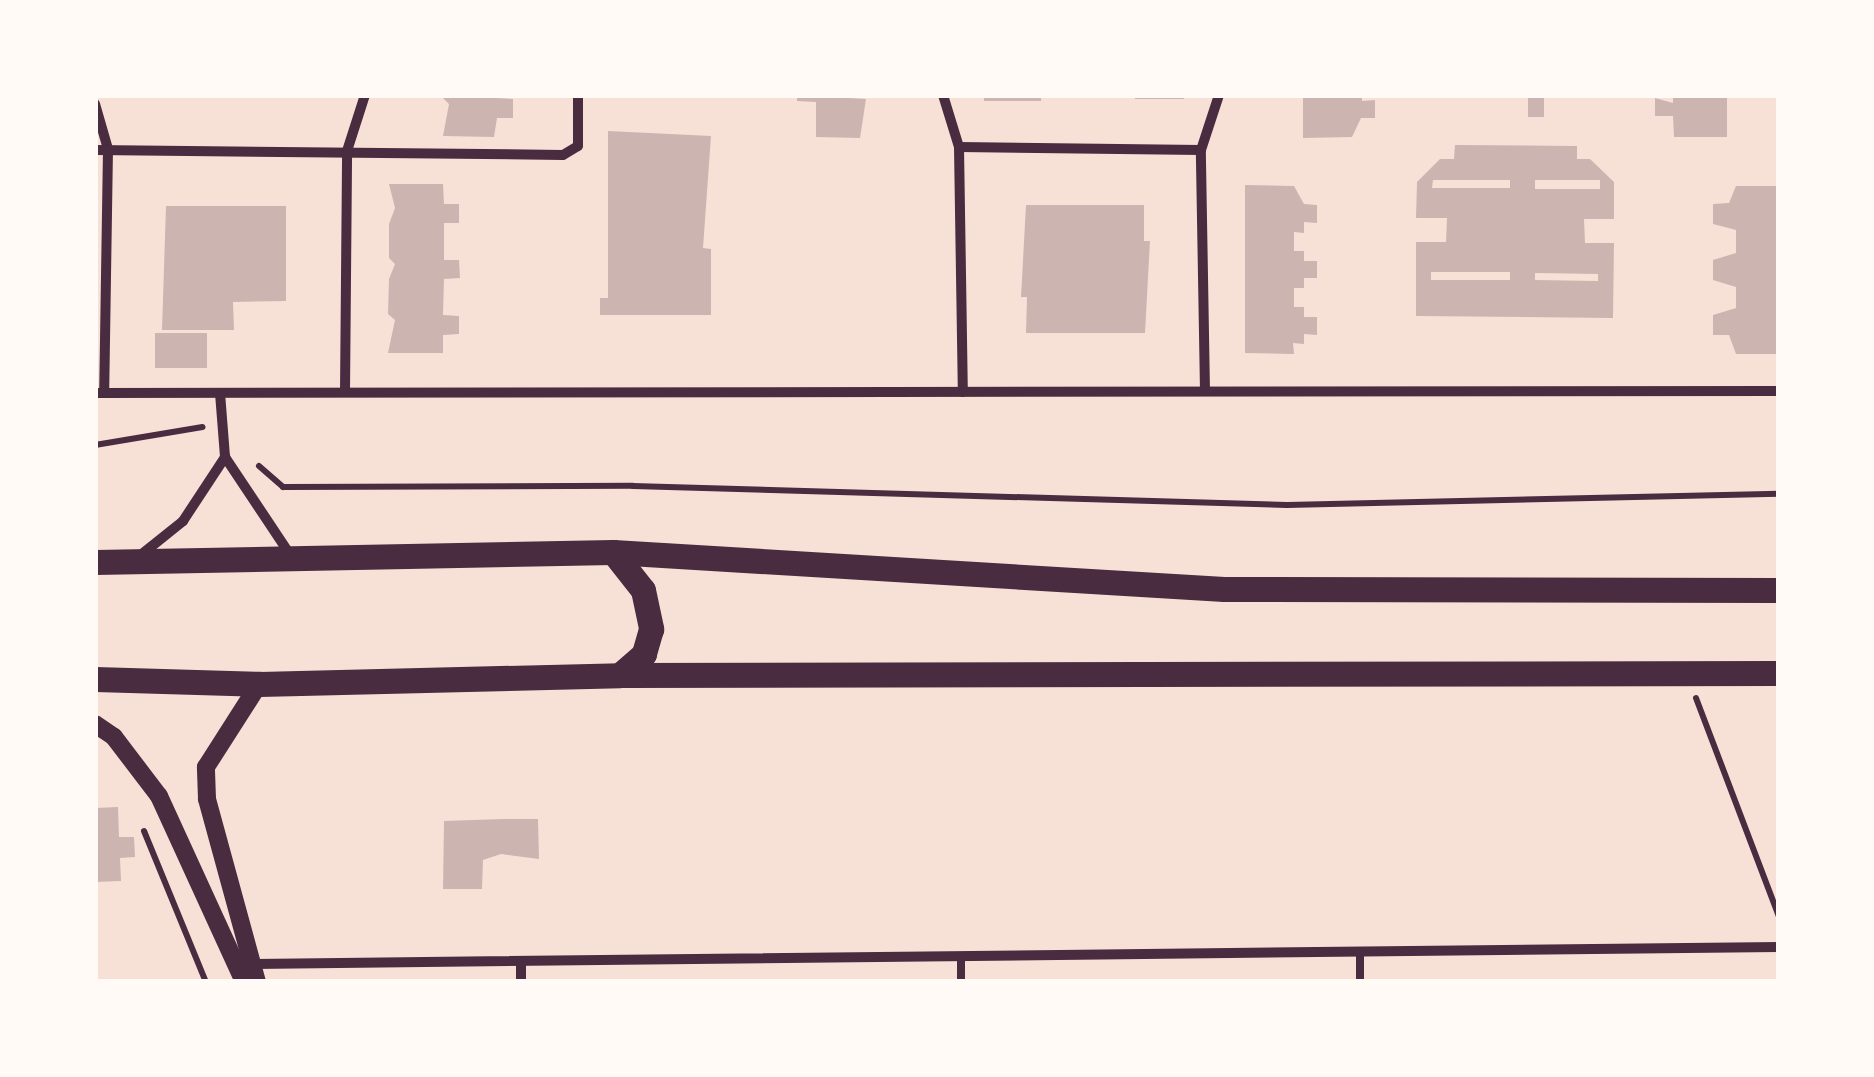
<!DOCTYPE html>
<style>
body{margin:0}
#map{position:relative;width:1874px;height:1077px;overflow:hidden;background:#f7e1d7;font-family:Commissioner,sans-serif}
div>[style]{position:absolute}
.building>*{inset:0;background:#ccb4b1;transform-origin:0 0}
.path>*{height:6px;margin:-3px;padding:0 3px;transform-origin:3px;border-radius:3px;background:#4a2c40}
.service>*{height:8px;margin:-4px;padding:0 4px;transform-origin:4px;border-radius:4px;background:#4a2c40}
.minor>*{height:10px;margin:-5px;padding:0 5px;transform-origin:5px;border-radius:5px;background:#4a2c40}
.tertiary>*{height:18px;margin:-9px;padding:0 9px;transform-origin:9px;border-radius:9px;background:#4a2c40}
.primary>*{height:25px;margin:-12.5px;padding:0 12.5px;transform-origin:12.5px;border-radius:12.5px;background:#4a2c40}
span{translate:-50% -50%;white-space:nowrap;text-align:center;line-height:1.15;-webkit-text-stroke:8px #fffaf5;paint-order:stroke}
.frame{position:absolute;inset:0;border:98px solid #fffaf5;pointer-events:none}
</style>
<div id="map">
<div class="building">
<div style="clip-path:polygon(440px 95px,513px 99px,513px 118px,497px 118px,494px 137px,443px 136px,449px 104px)"></div>
<div style="clip-path:polygon(797px 95px,866px 99px,860px 138px,816px 137px,816px 102px,797px 101px)"></div>
<div style="left:984px;top:95px;width:57px;height:6px"></div>
<div style="left:1135px;top:95px;width:49px;height:4px"></div>
<div style="clip-path:polygon(1303px 95px,1362px 95px,1362px 101px,1375px 100px,1375px 118px,1361px 118px,1352px 137px,1303px 138px)"></div>
<div style="left:1528px;top:95px;width:16px;height:22px"></div>
<div style="clip-path:polygon(1673px 95px,1727px 95px,1727px 137px,1674px 137px,1673px 116px,1655px 116px,1655px 98px,1673px 103px)"></div>
<div style="clip-path:polygon(608px 131px,711px 136px,703px 248px,711px 249px,711px 315px,600px 315px,600px 298px,608px 298px)"></div>
<div style="clip-path:polygon(evenodd,1455px 145px,1577px 146px,1577px 159px,1590px 159px,1614px 182px,1614px 219px,1584px 219px,1585px 243px,1614px 243px,1613px 318px,1416px 316px,1416px 242px,1446px 242px,1447px 218px,1416px 218px,1417px 182px,1440px 159px,1454px 159px,1455px 145px,1433px 180px,1510px 180px,1510px 188px,1432px 188px,1433px 180px,1455px 145px,1535px 180px,1600px 180px,1600px 189px,1535px 189px,1535px 180px,1455px 145px,1431px 272px,1510px 272px,1510px 280px,1431px 280px,1431px 272px,1455px 145px,1535px 273px,1598px 274px,1598px 281px,1535px 280px,1535px 273px)"></div>
<div style="clip-path:polygon(389px 184px,443px 184px,444px 204px,459px 204px,459px 223px,444px 223px,444px 260px,459px 260px,460px 278px,444px 279px,443px 315px,459px 316px,459px 334px,443px 335px,443px 353px,388px 353px,395px 320px,388px 314px,389px 279px,395px 264px,389px 258px,389px 224px,395px 208px)"></div>
<div style="clip-path:polygon(1245px 185px,1294px 186px,1304px 204px,1317px 205px,1317px 223px,1304px 222px,1304px 233px,1294px 232px,1294px 251px,1304px 251px,1304px 261px,1317px 261px,1317px 278px,1304px 278px,1304px 288px,1294px 288px,1294px 307px,1304px 307px,1304px 317px,1317px 317px,1317px 335px,1304px 334px,1304px 344px,1293px 343px,1294px 354px,1245px 353px)"></div>
<div style="clip-path:polygon(1736px 186px,1779px 186px,1779px 354px,1736px 354px,1729px 335px,1713px 335px,1713px 315px,1736px 308px,1736px 287px,1713px 280px,1713px 260px,1736px 253px,1736px 230px,1713px 224px,1713px 204px,1729px 203px)"></div>
<div style="clip-path:polygon(1026px 205px,1144px 205px,1144px 241px,1150px 241px,1145px 333px,1026px 333px,1027px 297px,1021px 297px)"></div>
<div style="clip-path:polygon(166px 206px,286px 206px,286px 301px,233px 302px,234px 330px,162px 330px)"></div>
<div style="left:155px;top:333px;width:52px;height:35px"></div>
<div style="clip-path:polygon(118px 807px,119px 837px,134px 837px,135px 857px,120px 858px,121px 881px,95px 882px,95px 808px)"></div>
<div style="clip-path:polygon(503px 819px,538px 819px,539px 859px,501px 854px,483px 860px,482px 889px,443px 889px,444px 821px)"></div>
</div>
<div class="path">
<div style="left:95px;top:445px;width:109px;rotate:-9.5deg"></div>
<div style="left:259px;top:466px;width:32px;rotate:41deg"></div>
<div style="left:283px;top:487px;width:350px;rotate:-0.2deg"></div>
<div style="left:633px;top:486px;width:654px;rotate:1.66deg"></div>
<div style="left:1287px;top:505px;width:492px;rotate:-1.3deg"></div>
<div style="left:1696px;top:698px;width:233px;rotate:69.2deg"></div>
<div style="left:144px;top:831px;width:163px;rotate:67.7deg"></div>
</div>
<div class="service">
<div style="left:961px;top:958px;width:24px;rotate:90deg"></div>
<div style="left:1360px;top:982px;width:29px;rotate:-90deg"></div>
</div>
<div class="minor">
<div style="left:943px;top:95px;width:54px;rotate:72.9deg"></div>
<div style="left:959px;top:147px;width:245px;rotate:89.1deg"></div>
<div style="left:95px;top:104px;width:47px;rotate:73.9deg"></div>
<div style="left:108px;top:149px;width:244px;rotate:90.9deg"></div>
<div style="left:959px;top:147px;width:242px;rotate:0.7deg"></div>
<div style="left:95px;top:150px;width:468px;rotate:0.6deg"></div>
<div style="left:563px;top:155px;width:17px;rotate:-31deg"></div>
<div style="left:578px;top:146px;width:51px;rotate:-90deg"></div>
<div style="left:1205px;top:391px;width:241px;rotate:-91deg"></div>
<div style="left:1201px;top:150px;width:58px;rotate:-71.9deg"></div>
<div style="left:345px;top:392px;width:241px;rotate:-89.5deg"></div>
<div style="left:347px;top:151px;width:59px;rotate:-72.2deg"></div>
<div style="left:95px;top:393px;width:1684px;rotate:-0.07deg"></div>
<div style="left:220px;top:393px;width:64px;rotate:85.5deg"></div>
<div style="left:225px;top:457px;width:115px;rotate:56.3deg"></div>
<div style="left:142px;top:554px;width:53px;rotate:-38.8deg"></div>
<div style="left:183px;top:521px;width:77px;rotate:-56.7deg"></div>
<div style="left:250px;top:964px;width:1529px;rotate:-0.64deg"></div>
<div style="left:521px;top:964px;width:18px;rotate:90deg"></div>
</div>
<div class="tertiary">
<div style="left:95px;top:724px;width:23px;rotate:34deg"></div>
<div style="left:114px;top:737px;width:74px;rotate:52.7deg"></div>
<div style="left:159px;top:796px;width:205px;rotate:65.4deg"></div>
<div style="left:257px;top:982px;width:190px;rotate:-105.3deg"></div>
<div style="left:207px;top:799px;width:32px;rotate:-92deg"></div>
<div style="left:206px;top:767px;width:98px;rotate:-57.4deg"></div>
</div>
<div class="primary">
<div style="left:613px;top:552px;width:48px;rotate:51.7deg"></div>
<div style="left:643px;top:590px;width:40px;rotate:78deg"></div>
<div style="left:651px;top:629px;width:26px;rotate:106deg"></div>
<div style="left:644px;top:654px;width:32px;rotate:139deg"></div>
<div style="left:95px;top:562px;width:518px;rotate:-1.11deg"></div>
<div style="left:613px;top:552px;width:612px;rotate:3.47deg"></div>
<div style="left:1224px;top:589px;width:555px;rotate:0.1deg"></div>
<div style="left:95px;top:679px;width:164px;rotate:1.7deg"></div>
<div style="left:259px;top:684px;width:361px;rotate:-1.4deg"></div>
<div style="left:620px;top:675px;width:1159px;rotate:-0.1deg"></div>
</div>
<div class="frame"></div>
</div>
